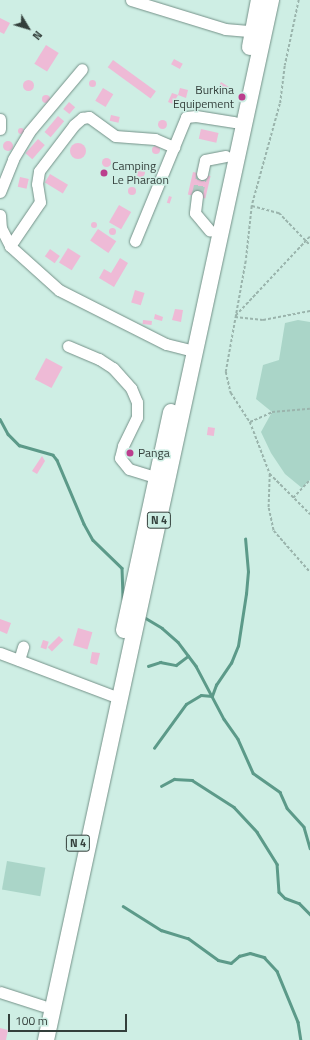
<!DOCTYPE html>
<style>
body{margin:0}
#map{position:relative;width:310px;height:1040px;overflow:hidden;background:#ceeee4;font-family:"Titillium Web",sans-serif}
div>[style]{position:absolute}
.green>*{inset:0;background:#aad5c8;transform-origin:0 0}
.stream>*{height:2.5px;margin:-1.25px;padding:0 1.25px;transform-origin:1.25px;border-radius:1.25px;background:#5c9a89}
.building>*{inset:0;background:#eebad6;transform-origin:0 0}
.round{border-radius:50%}
.minor-tunnel>*{height:11px;margin-top:-5.5px;transform-origin:0;background:repeating-linear-gradient(90deg,#afcbc2 0 11px,transparent 0 16.5px)}
.path>*{height:1.5px;margin-top:-0.75px;transform-origin:0;background:repeating-linear-gradient(90deg,#9ab4ac 0 3px,transparent 0 5px)}
.roads{filter:drop-shadow(0 0 1px #749188) drop-shadow(0 0 1px #749188)}
.minor>*{height:11px;margin:-5.5px;padding:0 5.5px;transform-origin:5.5px;border-radius:5.5px;background:#fff}
.highway>*{height:16px;margin:-8px;padding:0 8px;transform-origin:8px;border-radius:8px;background:#fff}
.dots>*{width:11px;height:11px;translate:-50% -50%;box-sizing:border-box;border:2px solid #ceeee4;border-radius:50%}
span{translate:-50% -50%;white-space:nowrap;text-align:center;line-height:1.15;-webkit-text-stroke:3px #ceeee4;paint-order:stroke}
.shield-label span{padding:1px 3px;background:#ceeee4;border:1px solid;border-radius:3px;-webkit-text-stroke-width:0}
.shield-label{font-size:11px;color:#333f3b;font-weight:700}
.poi-label{font-size:12px;color:#333f3b}
.right{translate:-100% -50%;text-align:right}
.left{translate:0 -50%;text-align:left}
.north{position:absolute;left:8px;top:8px;width:40px;height:40px;-webkit-text-stroke:3px #ceeee4;paint-order:stroke;rotate:128deg;font-size:11px;font-weight:700;line-height:16px;text-align:center;color:#333f3b}
.north::after{content:'';display:block;margin:auto;width:14px;height:18px;background:#333f3b;clip-path:polygon(50% 0,100% 100%,50% 72%,0 100%)}
.scale{position:absolute;left:8px;top:1014px;width:119px;height:18px;box-sizing:border-box;border:2px solid #333f3b;border-top:0;padding-left:5px;font-size:12px;line-height:14px;white-space:nowrap;color:#333f3b;-webkit-text-stroke:3px #ceeee4;paint-order:stroke}
</style>
<div id="map">
<div class="green">
<div style="clip-path:polygon(298px 320px,310px 322px,310px 480px,302px 488px,285px 474px,271px 453px,261px 432px,272px 412px,256px 399px,263px 365px,279px 360px,285px 323px)"></div>
<div style="left:7px;top:861px;width:39px;height:29px;rotate:10deg"></div>
</div>
<div class="stream">
<div style="left:0;top:419px;width:17px;rotate:62deg"></div>
<div style="left:8px;top:434px;width:16px;rotate:45deg"></div>
<div style="left:19px;top:445px;width:35px;rotate:16deg"></div>
<div style="left:53px;top:455px;width:6px;rotate:51deg"></div>
<div style="left:57px;top:460px;width:69px;rotate:67.1deg"></div>
<div style="left:84px;top:524px;width:18px;rotate:61deg"></div>
<div style="left:93px;top:540px;width:40px;rotate:44deg"></div>
<div style="left:122px;top:568px;width:31px;rotate:88deg"></div>
<div style="left:144px;top:617px;width:21px;rotate:31deg"></div>
<div style="left:162px;top:628px;width:21px;rotate:41deg"></div>
<div style="left:178px;top:642px;width:30px;rotate:53deg"></div>
<div style="left:196px;top:666px;width:60px;rotate:62.2deg"></div>
<div style="left:224px;top:719px;width:24px;rotate:55deg"></div>
<div style="left:238px;top:739px;width:37px;rotate:66deg"></div>
<div style="left:253px;top:773px;width:33px;rotate:35deg"></div>
<div style="left:280px;top:792px;width:17px;rotate:66deg"></div>
<div style="left:287px;top:808px;width:25px;rotate:48deg"></div>
<div style="left:304px;top:827px;width:22px;rotate:74deg"></div>
<div style="left:148px;top:666px;width:13px;rotate:-18deg"></div>
<div style="left:160px;top:662px;width:16px;rotate:11deg"></div>
<div style="left:176px;top:665px;width:15px;rotate:-37deg"></div>
<div style="left:154px;top:748px;width:54px;rotate:-54deg"></div>
<div style="left:186px;top:704px;width:17px;rotate:-31deg"></div>
<div style="left:201px;top:695px;width:11px;rotate:5deg"></div>
<div style="left:212px;top:696px;width:12px;rotate:-70deg"></div>
<div style="left:216px;top:685px;width:27px;rotate:-56deg"></div>
<div style="left:231px;top:663px;width:18px;rotate:-68deg"></div>
<div style="left:238px;top:646px;width:53px;rotate:-81.3deg"></div>
<div style="left:246px;top:594px;width:22px;rotate:-85deg"></div>
<div style="left:248px;top:572px;width:33px;rotate:-95deg"></div>
<div style="left:161px;top:786px;width:15px;rotate:-28deg"></div>
<div style="left:174px;top:779px;width:18px;rotate:3deg"></div>
<div style="left:192px;top:780px;width:50px;rotate:32.7deg"></div>
<div style="left:234px;top:807px;width:34px;rotate:47deg"></div>
<div style="left:257px;top:832px;width:38px;rotate:58deg"></div>
<div style="left:277px;top:864px;width:28px;rotate:86deg"></div>
<div style="left:279px;top:892px;width:8px;rotate:45deg"></div>
<div style="left:285px;top:898px;width:15px;rotate:20deg"></div>
<div style="left:299px;top:903px;width:16px;rotate:45deg"></div>
<div style="left:123px;top:906px;width:45px;rotate:32.3deg"></div>
<div style="left:161px;top:930px;width:28px;rotate:17deg"></div>
<div style="left:188px;top:938px;width:37px;rotate:36deg"></div>
<div style="left:218px;top:960px;width:13px;rotate:13deg"></div>
<div style="left:231px;top:963px;width:11px;rotate:-41deg"></div>
<div style="left:239px;top:956px;width:11px;rotate:-15deg"></div>
<div style="left:250px;top:953px;width:15px;rotate:16deg"></div>
<div style="left:264px;top:957px;width:19px;rotate:47deg"></div>
<div style="left:277px;top:971px;width:55px;rotate:67.6deg"></div>
<div style="left:298px;top:1022px;width:18px;rotate:81deg"></div>
</div>
<div class="building">
<div style="clip-path:polygon(0 18px,10px 23px,4px 34px,0 32px)"></div>
<div style="left:46px;top:45px;width:15px;height:22px;rotate:32deg"></div>
<div style="left:174px;top:59px;width:10px;height:6px;rotate:29deg"></div>
<div style="left:113px;top:60px;width:53px;height:9px;rotate:36deg"></div>
<div class="round" style="left:22.5px;top:79.5px;width:11px;height:11px"></div>
<div class="round" style="left:88.5px;top:79.5px;width:7px;height:7px"></div>
<div style="clip-path:polygon(221px 82px,229px 87px,225px 95px,217px 90px)"></div>
<div style="left:103px;top:88px;width:12px;height:15px;rotate:31deg"></div>
<div style="clip-path:polygon(180px 88px,188px 90px,186px 98px,178px 95px)"></div>
<div style="clip-path:polygon(172px 93px,178px 95px,173px 104px,168px 102px)"></div>
<div class="round" style="left:42px;top:95px;width:8px;height:8px"></div>
<div style="left:69px;top:102px;width:8px;height:9px;rotate:40deg"></div>
<div style="left:111px;top:115px;width:9px;height:6px;rotate:13deg"></div>
<div style="left:58px;top:116px;width:8px;height:21px;rotate:40deg"></div>
<div class="round" style="left:157.5px;top:119.5px;width:9px;height:9px"></div>
<div class="round" style="left:18px;top:128px;width:6px;height:6px"></div>
<div style="left:201px;top:129px;width:18px;height:10px;rotate:13deg"></div>
<div style="left:38px;top:139px;width:9px;height:19px;rotate:41deg"></div>
<div class="round" style="left:3px;top:141px;width:10px;height:10px"></div>
<div class="round" style="left:70px;top:143px;width:16px;height:16px"></div>
<div class="round" style="left:152px;top:146px;width:8px;height:8px"></div>
<div class="round" style="left:101.5px;top:157.5px;width:9px;height:9px"></div>
<div class="round" style="left:135.5px;top:167.5px;width:9px;height:9px"></div>
<div style="left:193px;top:172px;width:18px;height:23px;rotate:13deg"></div>
<div style="left:50px;top:174px;width:21px;height:10px;rotate:31deg"></div>
<div style="left:20px;top:177px;width:9px;height:10px;rotate:13deg"></div>
<div class="round" style="left:128px;top:187px;width:8px;height:8px"></div>
<div style="left:169px;top:196px;width:3px;height:7px;rotate:18deg"></div>
<div style="left:119px;top:205px;width:14px;height:20px;rotate:30deg"></div>
<div class="round" style="left:91px;top:222px;width:6px;height:6px"></div>
<div class="round" style="left:108.5px;top:227.5px;width:7px;height:7px"></div>
<div style="left:98px;top:229px;width:22px;height:14px;rotate:34deg"></div>
<div style="left:68px;top:248px;width:15px;height:17px;rotate:32deg"></div>
<div style="left:50px;top:249px;width:12px;height:9px;rotate:35deg"></div>
<div style="clip-path:polygon(120px 258px,128px 263px,114px 287px,99px 278px,104px 269px,111px 273px)"></div>
<div style="left:135px;top:290px;width:10px;height:13px;rotate:17deg"></div>
<div style="clip-path:polygon(175px 309px,183px 310px,181px 322px,172px 320px)"></div>
<div style="clip-path:polygon(155px 314px,163px 317px,162px 321px,154px 319px)"></div>
<div style="left:143px;top:320px;width:9px;height:4px;rotate:6deg"></div>
<div style="left:46px;top:358px;width:19px;height:24px;rotate:28deg"></div>
<div style="left:208px;top:427px;width:7px;height:8px;rotate:8deg"></div>
<div style="clip-path:polygon(42px 456px,45px 461px,37px 474px,32px 471px)"></div>
<div style="clip-path:polygon(0 619px,11px 623px,7px 634px,0 631px)"></div>
<div style="left:78px;top:628px;width:15px;height:18px;rotate:16deg"></div>
<div style="left:59px;top:636px;width:6px;height:16px;rotate:45deg"></div>
<div style="left:43px;top:640px;width:6px;height:8px;rotate:18deg"></div>
<div style="clip-path:polygon(92px 652px,100px 653px,97px 665px,90px 663px)"></div>
<div style="clip-path:polygon(0 1028px,8px 1030px,6px 1040px,0 1040px)"></div>
</div>
<div class="minor-tunnel">
<div style="left:197px;top:196px;width:23px;rotate:-77deg"></div>
</div>
<div class="path">
<div style="left:299px;top:0;width:67px;rotate:102deg"></div>
<div style="left:285px;top:66px;width:38px;rotate:97deg"></div>
<div style="left:280px;top:104px;width:106px;rotate:105.4deg"></div>
<div style="left:252px;top:206px;width:55px;rotate:96.2deg"></div>
<div style="left:246px;top:261px;width:113px;rotate:100.2deg"></div>
<div style="left:226px;top:372px;width:22px;rotate:77deg"></div>
<div style="left:231px;top:393px;width:35px;rotate:57deg"></div>
<div style="left:250px;top:422px;width:56px;rotate:69deg"></div>
<div style="left:270px;top:474px;width:34px;rotate:92deg"></div>
<div style="left:269px;top:508px;width:24px;rotate:78deg"></div>
<div style="left:274px;top:531px;width:55px;rotate:48.7deg"></div>
<div style="left:252px;top:206px;width:28px;rotate:15deg"></div>
<div style="left:279px;top:213px;width:45px;rotate:45.9deg"></div>
<div style="left:310px;top:237px;width:110px;rotate:133.2deg"></div>
<div style="left:235px;top:317px;width:28px;rotate:6deg"></div>
<div style="left:263px;top:320px;width:48px;rotate:-10.8deg"></div>
<div style="left:250px;top:422px;width:24px;rotate:-24deg"></div>
<div style="left:272px;top:412px;width:38px;rotate:-5deg"></div>
<div style="left:270px;top:474px;width:57px;rotate:45deg"></div>
<div style="left:293px;top:498px;width:25px;rotate:-47deg"></div>
</div>
<div class="roads">
<div class="minor">
<div style="left:131px;top:0;width:98px;rotate:17.1deg"></div>
<div style="left:225px;top:29px;width:35px;rotate:5deg"></div>
<div style="left:0;top:119px;width:10px;rotate:90deg"></div>
<div style="left:202px;top:174px;width:14px;rotate:-78deg"></div>
<div style="left:205px;top:160px;width:21px;rotate:-11deg"></div>
<div style="left:0;top:192px;width:35px;rotate:-68deg"></div>
<div style="left:13px;top:159px;width:31px;rotate:-59deg"></div>
<div style="left:29px;top:132px;width:82px;rotate:-49.9deg"></div>
<div style="left:197px;top:196px;width:17px;rotate:97deg"></div>
<div style="left:195px;top:213px;width:23px;rotate:50deg"></div>
<div style="left:0;top:215px;width:13px;rotate:86deg"></div>
<div style="left:1px;top:228px;width:20px;rotate:63deg"></div>
<div style="left:10px;top:246px;width:66px;rotate:41.9deg"></div>
<div style="left:59px;top:290px;width:120px;rotate:26.8deg"></div>
<div style="left:166px;top:344px;width:21px;rotate:14deg"></div>
<div style="left:135px;top:241px;width:134px;rotate:-67.6deg"></div>
<div style="left:186px;top:117px;width:10px;rotate:-6deg"></div>
<div style="left:196px;top:116px;width:39px;rotate:9deg"></div>
<div style="left:10px;top:246px;width:53px;rotate:-55.7deg"></div>
<div style="left:40px;top:202px;width:18px;rotate:-99deg"></div>
<div style="left:37px;top:184px;width:13px;rotate:-81deg"></div>
<div style="left:39px;top:171px;width:58px;rotate:-52.7deg"></div>
<div style="left:74px;top:125px;width:11px;rotate:-41deg"></div>
<div style="left:82px;top:118px;width:7px;rotate:-8deg"></div>
<div style="left:89px;top:117px;width:32px;rotate:36deg"></div>
<div style="left:115px;top:136px;width:40px;rotate:4.3deg"></div>
<div style="left:155px;top:139px;width:21px;rotate:23deg"></div>
<div style="left:68px;top:346px;width:34px;rotate:23deg"></div>
<div style="left:99px;top:359px;width:17px;rotate:33deg"></div>
<div style="left:113px;top:368px;width:27px;rotate:48deg"></div>
<div style="left:131px;top:388px;width:15px;rotate:67deg"></div>
<div style="left:137px;top:402px;width:15px;rotate:90deg"></div>
<div style="left:137px;top:417px;width:32px;rotate:116deg"></div>
<div style="left:123px;top:446px;width:12px;rotate:104deg"></div>
<div style="left:120px;top:458px;width:14px;rotate:51deg"></div>
<div style="left:129px;top:469px;width:28px;rotate:17deg"></div>
<div style="left:0;top:653px;width:119px;rotate:20.7deg"></div>
<div style="left:19px;top:660px;width:14px;rotate:-73deg"></div>
<div style="left:0;top:992px;width:45px;rotate:18deg"></div>
</div>
<div class="highway">
<div style="left:250px;top:47px;width:48px;rotate:-79.2deg"></div>
<div style="left:124px;top:630px;width:223px;rotate:-77.8deg"></div>
<div style="left:46px;top:1040px;width:1064px;rotate:-77.79deg"></div>
</div>
</div>
<div class="dots">
<div style="left:242px;top:97px;background:#bb3e8d"></div>
<div style="left:104px;top:173px;background:#bb3e8d"></div>
<div style="left:130px;top:453px;background:#bb3e8d"></div>
</div>
<div class="shield-label">
<span style="left:159px;top:520px">N 4</span>
<span style="left:78px;top:843px">N 4</span>
</div>
<div class="poi-label">
<span class="right" style="left:234px;top:97px">Burkina<br>Equipement</span>
<span class="left" style="left:112px;top:173px">Camping<br>Le Pharaon</span>
<span class="left" style="left:138px;top:453px">Panga</span>
</div>
<div class="north">N</div>
<div class="scale">100 m</div>
</div>
